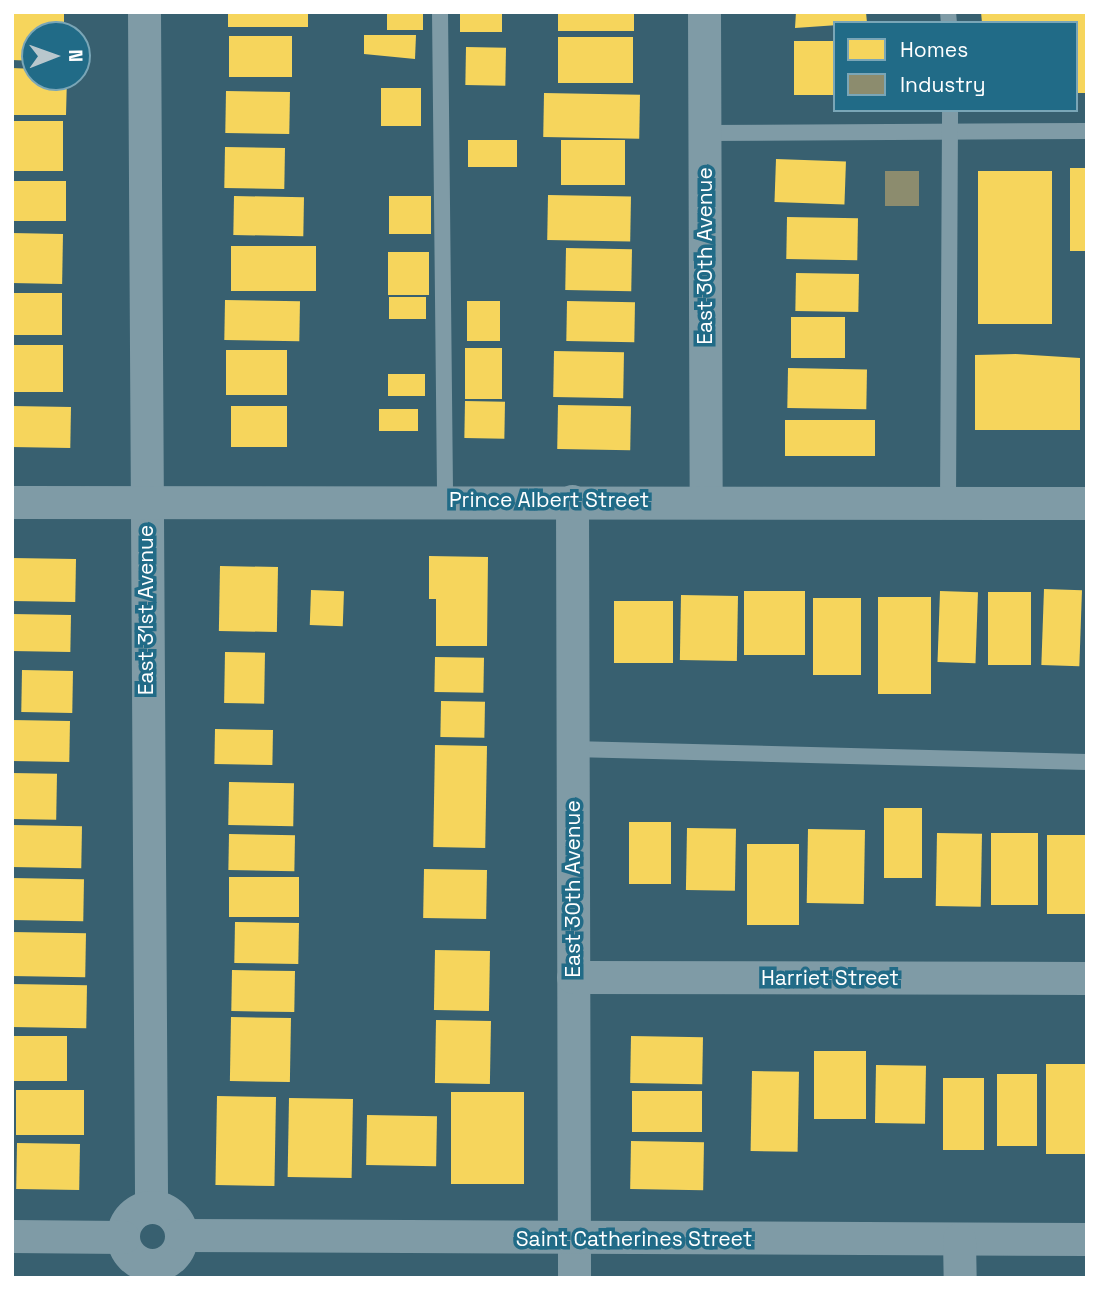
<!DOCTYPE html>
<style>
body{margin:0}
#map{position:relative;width:1099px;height:1290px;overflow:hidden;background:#386070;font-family:"Space Grotesk",sans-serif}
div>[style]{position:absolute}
.homes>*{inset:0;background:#f6d55c;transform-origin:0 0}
.industry>*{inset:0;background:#8c8c6e;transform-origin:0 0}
.service>*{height:16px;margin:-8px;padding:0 8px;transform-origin:8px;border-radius:8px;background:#7f9ba6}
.minor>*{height:33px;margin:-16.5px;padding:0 16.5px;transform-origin:16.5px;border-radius:16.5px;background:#7f9ba6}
.minor>.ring{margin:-16.5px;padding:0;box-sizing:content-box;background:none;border:33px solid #7f9ba6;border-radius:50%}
span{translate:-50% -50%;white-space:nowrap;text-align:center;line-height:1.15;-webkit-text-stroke:7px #216b87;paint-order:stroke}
.street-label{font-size:21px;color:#fff}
.frame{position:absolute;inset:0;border:14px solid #fff;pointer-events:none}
.legend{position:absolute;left:833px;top:21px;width:245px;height:91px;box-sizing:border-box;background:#216b87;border:2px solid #7aa6b7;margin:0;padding:9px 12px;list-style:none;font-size:21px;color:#fff}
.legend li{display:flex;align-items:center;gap:14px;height:35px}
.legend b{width:35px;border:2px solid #7aa6b7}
.north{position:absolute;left:21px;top:21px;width:70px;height:70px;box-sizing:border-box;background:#216b87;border:2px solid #7aa6b7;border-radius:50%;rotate:89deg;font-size:19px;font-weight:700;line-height:28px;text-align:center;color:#fff}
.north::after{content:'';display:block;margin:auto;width:24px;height:32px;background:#b9c7cd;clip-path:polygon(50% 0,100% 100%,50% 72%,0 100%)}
</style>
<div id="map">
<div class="homes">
<div style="left:228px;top:12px;width:80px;height:15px"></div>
<div style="left:387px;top:12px;width:36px;height:18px"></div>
<div style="left:460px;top:12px;width:42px;height:20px"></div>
<div style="left:558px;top:12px;width:76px;height:19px"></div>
<div style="clip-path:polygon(796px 12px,866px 12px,867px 23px,795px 28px)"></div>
<div style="clip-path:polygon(981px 12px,1087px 12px,1087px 93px,1076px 93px,1076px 23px,982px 23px)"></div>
<div style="clip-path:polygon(12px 13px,64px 13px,64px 35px,35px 35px,35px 61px,12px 60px)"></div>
<div style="clip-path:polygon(364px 35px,416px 35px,415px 59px,364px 54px)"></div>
<div style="left:229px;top:36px;width:63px;height:41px"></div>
<div style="left:558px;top:37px;width:75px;height:46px"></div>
<div style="left:794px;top:41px;width:41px;height:54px"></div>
<div style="left:466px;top:47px;width:40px;height:38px;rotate:1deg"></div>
<div style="clip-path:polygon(12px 68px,35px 69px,35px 77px,67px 77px,66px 115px,12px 115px)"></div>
<div style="left:381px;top:88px;width:40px;height:38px"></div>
<div style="left:226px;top:91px;width:64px;height:42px;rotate:1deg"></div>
<div style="left:544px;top:93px;width:96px;height:44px;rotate:1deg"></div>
<div style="left:12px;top:121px;width:51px;height:50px"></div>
<div style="left:468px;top:140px;width:49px;height:27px"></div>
<div style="left:561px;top:140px;width:64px;height:45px"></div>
<div style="left:225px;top:147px;width:60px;height:41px;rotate:1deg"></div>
<div style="left:776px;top:159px;width:70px;height:43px;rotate:2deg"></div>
<div style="left:1070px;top:168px;width:17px;height:83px"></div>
<div style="left:978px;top:171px;width:74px;height:153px"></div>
<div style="left:12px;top:181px;width:54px;height:40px"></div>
<div style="left:548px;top:195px;width:83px;height:45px;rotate:1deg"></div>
<div style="left:234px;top:196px;width:70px;height:39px;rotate:1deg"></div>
<div style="left:389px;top:196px;width:42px;height:38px"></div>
<div style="left:787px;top:217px;width:71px;height:42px;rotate:1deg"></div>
<div style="left:12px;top:233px;width:51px;height:50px;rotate:1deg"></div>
<div style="left:231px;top:246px;width:85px;height:45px"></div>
<div style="left:566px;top:248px;width:66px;height:42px;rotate:1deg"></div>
<div style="left:388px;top:252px;width:41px;height:43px"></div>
<div style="left:796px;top:273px;width:63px;height:38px;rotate:1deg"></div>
<div style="left:12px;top:293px;width:50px;height:42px"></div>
<div style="left:389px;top:297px;width:37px;height:22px"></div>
<div style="left:225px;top:300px;width:75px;height:40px;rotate:1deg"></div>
<div style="left:467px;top:301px;width:33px;height:40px"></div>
<div style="left:567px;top:301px;width:68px;height:40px;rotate:1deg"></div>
<div style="left:791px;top:317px;width:54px;height:41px"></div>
<div style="left:12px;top:345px;width:51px;height:47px"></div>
<div style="left:465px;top:348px;width:37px;height:51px"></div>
<div style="left:226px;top:350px;width:61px;height:45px"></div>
<div style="left:554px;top:351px;width:70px;height:46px;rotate:1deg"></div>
<div style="clip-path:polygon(1016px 354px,1080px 358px,1080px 430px,975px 430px,975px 355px)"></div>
<div style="left:788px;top:368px;width:79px;height:40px;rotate:1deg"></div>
<div style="left:388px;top:374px;width:37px;height:22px"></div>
<div style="left:465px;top:401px;width:40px;height:37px;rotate:1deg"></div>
<div style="left:558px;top:405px;width:73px;height:44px;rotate:1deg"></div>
<div style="left:12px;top:406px;width:59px;height:41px;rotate:1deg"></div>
<div style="left:231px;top:406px;width:56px;height:41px"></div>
<div style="left:379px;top:409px;width:39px;height:22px"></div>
<div style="left:785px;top:420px;width:90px;height:36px"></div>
<div style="clip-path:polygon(429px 556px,488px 557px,487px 646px,436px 646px,436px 599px,429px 599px)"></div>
<div style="left:12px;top:558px;width:64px;height:43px;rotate:1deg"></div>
<div style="left:220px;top:566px;width:58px;height:65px;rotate:1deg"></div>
<div style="left:1044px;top:589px;width:38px;height:76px;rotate:2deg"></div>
<div style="left:311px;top:590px;width:33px;height:35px;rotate:2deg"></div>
<div style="left:744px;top:591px;width:61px;height:64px"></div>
<div style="left:940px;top:591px;width:38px;height:71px;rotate:2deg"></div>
<div style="left:988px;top:592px;width:43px;height:73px"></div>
<div style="left:681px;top:595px;width:57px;height:65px;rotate:1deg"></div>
<div style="left:878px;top:597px;width:53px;height:97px"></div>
<div style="left:813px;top:598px;width:48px;height:77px"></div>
<div style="left:614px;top:601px;width:59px;height:62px"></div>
<div style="left:12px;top:614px;width:59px;height:37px;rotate:1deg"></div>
<div style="left:225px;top:652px;width:40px;height:51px;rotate:1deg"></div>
<div style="left:435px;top:657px;width:49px;height:35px;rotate:1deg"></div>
<div style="left:22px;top:670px;width:51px;height:42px;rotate:1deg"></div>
<div style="left:441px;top:701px;width:44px;height:36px;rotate:1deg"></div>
<div style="left:12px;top:720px;width:58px;height:41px;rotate:1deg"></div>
<div style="left:215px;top:729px;width:58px;height:35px;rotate:1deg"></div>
<div style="left:435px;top:745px;width:52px;height:102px;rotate:1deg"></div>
<div style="left:12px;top:773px;width:45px;height:46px;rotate:1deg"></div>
<div style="left:229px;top:782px;width:65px;height:43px;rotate:1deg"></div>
<div style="left:884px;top:808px;width:38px;height:70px"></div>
<div style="left:629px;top:822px;width:42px;height:62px"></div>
<div style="left:12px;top:825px;width:70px;height:42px;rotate:1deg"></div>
<div style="left:687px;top:828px;width:49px;height:62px;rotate:1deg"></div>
<div style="left:808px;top:829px;width:57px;height:74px;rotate:1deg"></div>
<div style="left:937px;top:833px;width:45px;height:73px;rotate:1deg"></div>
<div style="left:991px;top:833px;width:47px;height:72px"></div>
<div style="left:229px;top:834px;width:66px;height:36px;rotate:1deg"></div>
<div style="left:1047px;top:835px;width:40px;height:79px"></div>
<div style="left:747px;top:844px;width:52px;height:81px"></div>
<div style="left:424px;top:869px;width:63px;height:49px;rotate:1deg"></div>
<div style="left:229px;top:877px;width:70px;height:40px"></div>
<div style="left:12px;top:878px;width:72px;height:42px;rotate:1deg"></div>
<div style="left:235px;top:922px;width:64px;height:41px;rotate:1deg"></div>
<div style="left:12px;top:932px;width:74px;height:44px;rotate:1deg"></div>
<div style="left:435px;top:950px;width:55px;height:60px;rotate:1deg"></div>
<div style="left:232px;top:970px;width:63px;height:41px;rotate:1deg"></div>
<div style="left:12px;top:984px;width:75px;height:43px;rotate:1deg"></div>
<div style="left:231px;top:1017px;width:60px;height:64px;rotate:1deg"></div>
<div style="left:436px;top:1020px;width:55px;height:63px;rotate:1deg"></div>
<div style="left:12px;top:1036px;width:55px;height:45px"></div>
<div style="left:631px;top:1036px;width:72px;height:47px;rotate:1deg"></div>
<div style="left:814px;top:1051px;width:52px;height:68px"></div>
<div style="left:1046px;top:1064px;width:41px;height:90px"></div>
<div style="left:876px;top:1065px;width:50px;height:58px;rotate:1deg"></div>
<div style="left:752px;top:1071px;width:47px;height:80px;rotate:1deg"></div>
<div style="left:997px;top:1074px;width:40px;height:72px"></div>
<div style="left:943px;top:1078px;width:41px;height:72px"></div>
<div style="left:16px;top:1090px;width:68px;height:45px"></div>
<div style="left:632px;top:1091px;width:70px;height:41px"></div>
<div style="left:451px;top:1092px;width:73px;height:92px"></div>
<div style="left:217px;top:1096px;width:59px;height:89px;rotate:1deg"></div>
<div style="left:289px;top:1098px;width:64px;height:79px;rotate:1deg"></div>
<div style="left:367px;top:1115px;width:70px;height:50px;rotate:1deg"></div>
<div style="left:631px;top:1141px;width:73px;height:48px;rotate:1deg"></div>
<div style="left:17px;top:1143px;width:63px;height:46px;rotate:1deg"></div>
</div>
<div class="industry">
<div style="left:885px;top:171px;width:34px;height:35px"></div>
</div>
<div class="service">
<div style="left:440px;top:12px;width:489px;rotate:89.4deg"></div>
<div style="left:948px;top:12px;width:11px;rotate:85deg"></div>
<div style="left:704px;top:133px;width:383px;rotate:-0.3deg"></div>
<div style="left:948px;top:502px;width:392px;rotate:-89.7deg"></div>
<div style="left:572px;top:749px;width:515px;rotate:1.45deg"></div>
</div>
<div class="minor">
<div style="left:144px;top:12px;width:1195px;rotate:89.66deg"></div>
<div style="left:704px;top:12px;width:488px;rotate:89.8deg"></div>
<div style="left:572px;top:501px;width:777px;rotate:89.85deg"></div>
<div style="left:12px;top:502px;width:1075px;rotate:0.05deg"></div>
<div style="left:573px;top:977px;width:514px;rotate:0.11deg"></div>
<div class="ring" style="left:123px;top:1207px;width:25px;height:25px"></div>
<div style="left:181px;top:1235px;width:906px;rotate:0.25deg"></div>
<div style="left:12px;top:1236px;width:111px;rotate:0.5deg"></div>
<div style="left:959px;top:1239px;width:39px;rotate:89deg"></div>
</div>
<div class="street-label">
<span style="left:705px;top:256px;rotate:-90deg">East 30th Avenue</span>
<span style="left:549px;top:500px">Prince Albert Street</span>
<span style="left:146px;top:610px;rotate:-90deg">East 31st Avenue</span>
<span style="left:573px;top:889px;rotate:-90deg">East 30th Avenue</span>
<span style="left:830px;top:978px">Harriet Street</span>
<span style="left:634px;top:1239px">Saint Catherines Street</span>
</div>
<div class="frame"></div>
<ul class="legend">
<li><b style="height:19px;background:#f6d55c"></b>Homes</li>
<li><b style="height:19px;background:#8c8c6e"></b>Industry</li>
</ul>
<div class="north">N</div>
</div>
